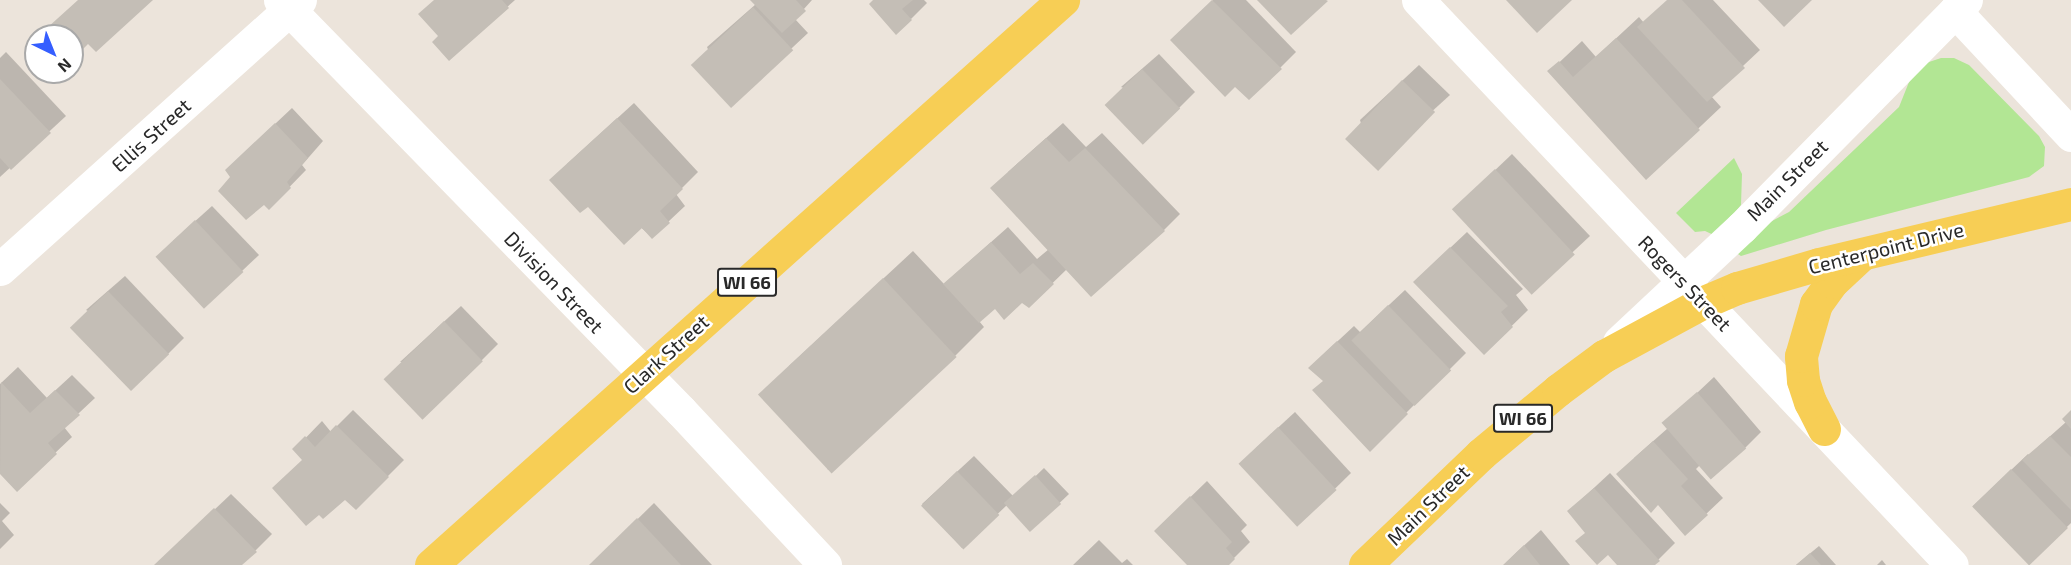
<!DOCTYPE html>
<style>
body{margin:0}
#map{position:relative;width:2071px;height:565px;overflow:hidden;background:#ece4db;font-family:"Exo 2",sans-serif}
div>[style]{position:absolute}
.green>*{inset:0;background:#b2e694}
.shadow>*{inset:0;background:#0003}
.building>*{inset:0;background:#c4beb6;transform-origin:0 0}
.minor>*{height:33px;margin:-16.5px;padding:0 16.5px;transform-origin:16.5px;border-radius:16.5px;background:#fff}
.secondary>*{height:33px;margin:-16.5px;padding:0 16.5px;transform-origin:16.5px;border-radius:16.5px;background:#fff}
.primary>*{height:33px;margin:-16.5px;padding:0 16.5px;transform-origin:16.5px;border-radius:16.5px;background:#f7ce55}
span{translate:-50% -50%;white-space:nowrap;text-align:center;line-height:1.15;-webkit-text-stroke:5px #fff;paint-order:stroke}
.shield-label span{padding:2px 4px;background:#fff;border:2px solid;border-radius:4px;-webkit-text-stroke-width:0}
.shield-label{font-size:18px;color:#292929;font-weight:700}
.street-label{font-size:20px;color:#292929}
.north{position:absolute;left:24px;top:24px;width:60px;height:60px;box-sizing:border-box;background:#fff;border:2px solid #a9a9a9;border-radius:50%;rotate:137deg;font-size:16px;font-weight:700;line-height:24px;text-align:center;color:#292929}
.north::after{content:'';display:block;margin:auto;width:21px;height:27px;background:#355eff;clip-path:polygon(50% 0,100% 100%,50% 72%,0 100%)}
</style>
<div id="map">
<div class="green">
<div style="clip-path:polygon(1941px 58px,1954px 58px,1969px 65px,2039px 136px,2045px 147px,2044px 166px,2029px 177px,1826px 230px,1741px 256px,1738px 254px,1737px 250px,1759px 228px,1789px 212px,1899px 107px,1911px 77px,1926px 63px)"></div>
<div style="clip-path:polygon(1734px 158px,1742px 174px,1741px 205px,1716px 236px,1705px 231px,1695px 232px,1676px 213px)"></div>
</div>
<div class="shadow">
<div style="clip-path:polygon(435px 0,515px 0,450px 59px,440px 36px)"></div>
<div style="clip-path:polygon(752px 0,812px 0,795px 19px,808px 33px,731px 105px,707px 47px,756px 4px)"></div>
<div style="clip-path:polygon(875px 0,924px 0,927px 3px,911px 19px)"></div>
<div style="clip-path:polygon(1213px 0,1246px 0,1296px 52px,1280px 68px,1188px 24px)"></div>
<div style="clip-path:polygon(1668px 0,1713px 0,1760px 50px,1711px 96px,1721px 107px,1646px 178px,1549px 72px,1582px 41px,1596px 57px,1639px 17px,1644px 23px)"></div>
<div style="clip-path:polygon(6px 52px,66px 116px,0 177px,0 58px)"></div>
<div style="clip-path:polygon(1159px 54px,1195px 92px,1179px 108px,1121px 87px)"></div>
<div style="clip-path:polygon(1419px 65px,1450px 95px,1373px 165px,1360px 120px)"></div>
<div style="clip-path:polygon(634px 103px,698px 172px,676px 194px,685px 206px,652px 237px,567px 164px)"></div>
<div style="clip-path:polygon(292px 108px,323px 141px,302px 165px,306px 170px,269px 208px,243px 154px)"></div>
<div style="clip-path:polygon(1063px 123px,1086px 147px,1102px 133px,1180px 214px,1164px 230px,1067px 269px,1029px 306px,1022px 301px,995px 307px,979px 321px,984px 327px,955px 356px,828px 470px,789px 366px,913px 251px,944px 284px,1008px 227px,1037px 259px,1049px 249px,1008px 172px)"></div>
<div style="clip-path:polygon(1512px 154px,1590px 236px,1532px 290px,1471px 193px)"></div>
<div style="clip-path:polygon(212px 206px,259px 255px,205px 306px,173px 241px)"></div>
<div style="clip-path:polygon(1467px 232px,1523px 289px,1516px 295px,1528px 310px,1484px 353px,1431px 266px)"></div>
<div style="clip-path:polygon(125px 276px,184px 338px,168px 354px,86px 310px)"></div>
<div style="clip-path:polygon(1405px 290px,1466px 353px,1370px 449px,1324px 380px,1326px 352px,1354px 326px,1360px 332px)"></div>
<div style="clip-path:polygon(461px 306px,498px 344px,482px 360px,400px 362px)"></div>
<div style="clip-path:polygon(18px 367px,47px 398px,72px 375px,95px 398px,64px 427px,72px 437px,17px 489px,0 471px,0 384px)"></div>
<div style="clip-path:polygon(1714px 377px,1761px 432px,1745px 448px,1701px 464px,1696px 469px,1723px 498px,1685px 534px,1634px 458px,1668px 428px,1681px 408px)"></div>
<div style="clip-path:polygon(353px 410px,404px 460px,356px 508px,294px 450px,322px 421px,331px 432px)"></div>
<div style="clip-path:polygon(1295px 412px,1351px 473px,1298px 525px,1256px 448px)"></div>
<div style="clip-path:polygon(2071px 412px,2071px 523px,2029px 564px,1973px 506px,2028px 454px,2029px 455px,2066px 422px)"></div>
<div style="clip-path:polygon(974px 456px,1014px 497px,1044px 468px,1069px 494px,1031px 530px,1007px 505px,962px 548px,922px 504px)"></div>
<div style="clip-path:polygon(1610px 473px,1675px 543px,1653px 565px,1619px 565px,1569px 511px)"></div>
<div style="clip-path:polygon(1207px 481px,1247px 525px,1241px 531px,1250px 542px,1227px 565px,1189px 565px,1172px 515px)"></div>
<div style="clip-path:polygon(231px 494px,272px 534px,256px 550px,240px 565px,156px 565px)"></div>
<div style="clip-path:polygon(0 503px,10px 513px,2px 521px,14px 535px,0 549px)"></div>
<div style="clip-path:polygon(654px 503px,712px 565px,591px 565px,604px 552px)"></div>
<div style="clip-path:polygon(1541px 530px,1570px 565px,1504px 565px,1517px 552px)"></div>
<div style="clip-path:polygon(1099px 540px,1122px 563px,1127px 559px,1133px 565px,1073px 565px)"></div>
<div style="clip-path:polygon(1819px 546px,1836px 565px,1796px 565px)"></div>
<div style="clip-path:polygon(1882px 560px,1886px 565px,1877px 565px)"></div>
</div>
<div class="building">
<div style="clip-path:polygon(78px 0,153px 0,96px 52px,88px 44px,74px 58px,72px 36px,54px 36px,47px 28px)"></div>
<div style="clip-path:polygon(434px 0,502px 0,509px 8px,449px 61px,432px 42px,438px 36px,418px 14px)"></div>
<div style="clip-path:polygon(750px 0,796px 0,806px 11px,782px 33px)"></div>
<div style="clip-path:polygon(873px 0,913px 0,902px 9px,912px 20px,896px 35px,869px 4px)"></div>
<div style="clip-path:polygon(1212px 0,1282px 69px,1249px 100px,1235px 87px,1225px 97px,1170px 40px)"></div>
<div style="clip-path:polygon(1257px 0,1326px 0,1328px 1px,1291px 35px)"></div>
<div style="clip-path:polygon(1506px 0,1572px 0,1537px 33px)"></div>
<div style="clip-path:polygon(1667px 0,1682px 0,1745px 68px,1707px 102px,1637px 27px)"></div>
<div style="clip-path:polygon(1758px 0,1812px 0,1784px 27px)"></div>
<div style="left:753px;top:7px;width:59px;height:85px;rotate:47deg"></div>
<div style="clip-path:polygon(1616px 38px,1700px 130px,1646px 180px,1547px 71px,1559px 61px,1573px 77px)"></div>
<div style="left:1142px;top:69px;width:55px;height:52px;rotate:46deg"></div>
<div style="clip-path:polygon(0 79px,51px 133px,11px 170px,0 158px)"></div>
<div style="left:1402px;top:80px;width:46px;height:82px;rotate:44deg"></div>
<div style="clip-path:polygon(617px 118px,683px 189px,660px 211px,670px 223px,652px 239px,642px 228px,624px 245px,588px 207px,580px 213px,549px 180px)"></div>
<div style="clip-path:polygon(275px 123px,308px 158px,287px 182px,291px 188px,269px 210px,264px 205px,246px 220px,218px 191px,230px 177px,225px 170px)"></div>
<div style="clip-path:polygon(1046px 138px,1069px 162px,1085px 148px,1165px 231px,1091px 297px,990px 188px)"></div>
<div style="left:1495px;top:169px;width:117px;height:59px;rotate:47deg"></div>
<div style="left:195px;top:220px;width:71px;height:54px;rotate:47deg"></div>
<div style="clip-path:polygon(991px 242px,1020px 274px,1033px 263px,1054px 284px,1029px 308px,1022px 303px,1004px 320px,995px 309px,979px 323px,943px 284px)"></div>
<div style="clip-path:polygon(1450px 247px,1508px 306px,1501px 312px,1513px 327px,1484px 355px,1413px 282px)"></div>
<div style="left:883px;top:278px;width:108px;height:171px;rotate:47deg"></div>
<div style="left:108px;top:291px;width:88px;height:53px;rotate:46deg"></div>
<div style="left:1388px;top:305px;width:91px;height:51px;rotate:46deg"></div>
<div style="left:444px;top:321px;width:56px;height:84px;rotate:46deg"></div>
<div style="clip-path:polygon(1337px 341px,1408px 414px,1370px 452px,1312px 390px,1323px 381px,1308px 368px)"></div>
<div style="clip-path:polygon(1px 382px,30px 413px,55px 390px,80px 415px,48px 443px,57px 454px,17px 492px,0 474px)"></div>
<div style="left:1697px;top:392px;width:75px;height:47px;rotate:49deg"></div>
<div style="clip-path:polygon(2071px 410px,2071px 429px,2062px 419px)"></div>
<div style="clip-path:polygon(336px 425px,389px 477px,356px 510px,345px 500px,323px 519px,319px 515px,306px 526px,272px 488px,302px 460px,292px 449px,305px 436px,315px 447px)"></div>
<div style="left:1278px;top:427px;width:86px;height:54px;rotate:47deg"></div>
<div style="clip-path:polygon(2050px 436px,2071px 457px,2071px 510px,2022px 460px)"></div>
<div style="clip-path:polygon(1653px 441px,1688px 479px,1681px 486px,1708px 515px,1685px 536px,1658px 505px,1651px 513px,1616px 474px)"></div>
<div style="left:2011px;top:469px;width:82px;height:54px;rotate:46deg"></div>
<div style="left:957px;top:471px;width:61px;height:50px;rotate:46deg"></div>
<div style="left:1035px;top:475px;width:39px;height:42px;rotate:48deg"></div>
<div style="clip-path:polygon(1594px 488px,1660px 561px,1655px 565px,1617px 565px,1608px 555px,1597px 565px,1575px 541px,1585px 533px,1567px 511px)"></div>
<div style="clip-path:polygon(1190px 496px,1232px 542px,1226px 548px,1235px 559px,1229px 565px,1187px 565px,1154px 531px)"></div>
<div style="clip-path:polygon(214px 508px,257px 552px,242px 565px,154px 565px)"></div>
<div style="clip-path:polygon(637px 518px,681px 565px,589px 565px)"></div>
<div style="clip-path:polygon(1524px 545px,1540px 565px,1503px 565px)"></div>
<div style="clip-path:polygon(1810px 553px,1821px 565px,1796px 565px)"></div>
</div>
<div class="minor">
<div style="left:1418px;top:0;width:777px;rotate:46.62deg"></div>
<div style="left:1955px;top:11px;width:170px;rotate:46.9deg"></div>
<div style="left:0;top:269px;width:403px;rotate:-41.9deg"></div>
<div style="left:1619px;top:342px;width:168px;rotate:-43.1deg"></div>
<div style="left:1742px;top:227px;width:319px;rotate:-45.4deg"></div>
</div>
<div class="secondary">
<div style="left:280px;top:0;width:574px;rotate:45.71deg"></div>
<div style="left:681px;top:411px;width:211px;rotate:46.9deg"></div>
</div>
<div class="primary">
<div style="left:1824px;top:429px;width:30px;rotate:-117deg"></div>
<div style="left:1810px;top:402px;width:23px;rotate:-108deg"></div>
<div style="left:1803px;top:380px;width:24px;rotate:-95deg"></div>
<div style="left:1801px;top:356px;width:54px;rotate:-73.9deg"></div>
<div style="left:1816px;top:304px;width:27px;rotate:-54deg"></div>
<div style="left:1832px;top:282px;width:40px;rotate:-43deg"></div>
<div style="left:431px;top:565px;width:848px;rotate:-41.8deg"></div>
<div style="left:1365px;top:565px;width:161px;rotate:-43.7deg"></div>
<div style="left:1481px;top:454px;width:100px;rotate:-39.7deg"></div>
<div style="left:1558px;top:390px;width:57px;rotate:-36.5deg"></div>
<div style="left:1604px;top:356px;width:114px;rotate:-28.4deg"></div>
<div style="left:1704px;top:302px;width:36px;rotate:-23deg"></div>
<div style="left:1737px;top:288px;width:85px;rotate:-16.3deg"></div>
<div style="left:1819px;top:264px;width:259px;rotate:-13.4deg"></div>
</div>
<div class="shield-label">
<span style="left:747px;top:282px">WI 66</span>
<span style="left:1523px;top:418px">WI 66</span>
</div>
<div class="street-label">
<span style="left:151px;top:135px;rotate:-42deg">Ellis Street</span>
<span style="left:1787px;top:180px;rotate:-45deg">Main Street</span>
<span style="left:1886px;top:248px;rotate:-14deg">Centerpoint Drive</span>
<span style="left:554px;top:282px;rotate:46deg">Division Street</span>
<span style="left:1685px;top:283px;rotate:46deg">Rogers Street</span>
<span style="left:666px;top:354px;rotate:-42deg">Clark Street</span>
<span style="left:1428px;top:505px;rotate:-44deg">Main Street</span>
</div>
<div class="north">N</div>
</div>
